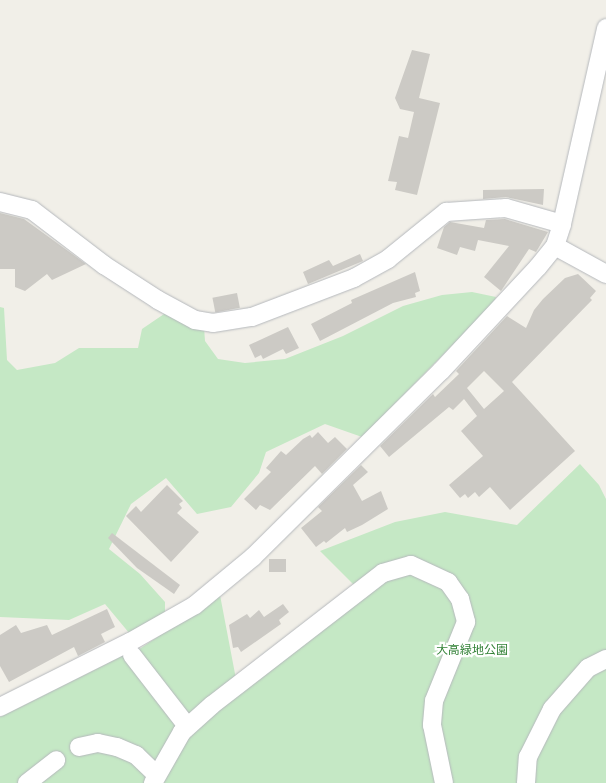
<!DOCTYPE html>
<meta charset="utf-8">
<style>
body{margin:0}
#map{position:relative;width:606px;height:783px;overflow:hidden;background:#f1efe8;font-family:"Fira Sans Condensed","Noto Sans JP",sans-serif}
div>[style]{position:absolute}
.green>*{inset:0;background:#c5e8c5}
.building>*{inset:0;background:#cccac5;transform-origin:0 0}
.roads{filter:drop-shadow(0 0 1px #b5b8bc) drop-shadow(0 0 1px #b5b8bc)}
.minor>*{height:18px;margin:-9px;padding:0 9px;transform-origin:9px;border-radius:9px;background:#fff}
span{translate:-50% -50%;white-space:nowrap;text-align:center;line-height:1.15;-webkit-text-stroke:4.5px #fff;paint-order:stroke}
.park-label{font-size:12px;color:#348238}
</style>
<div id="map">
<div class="green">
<div style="clip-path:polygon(472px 292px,496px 297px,493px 304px,362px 437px,325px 424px,266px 452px,259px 473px,231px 507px,197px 514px,166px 478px,131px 504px,109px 549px,140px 574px,165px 602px,165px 615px,130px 634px,105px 604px,69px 620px,0 617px,0 307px,4px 308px,7px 360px,17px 370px,55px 363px,79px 348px,138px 348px,142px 329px,167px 312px,204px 327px,205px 341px,218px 359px,245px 363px,285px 359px,343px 336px,403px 306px,442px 295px)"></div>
<div style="clip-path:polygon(580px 464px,599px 485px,606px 499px,606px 783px,0 783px,0 717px,124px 655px,132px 654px,220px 595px,236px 679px,355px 586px,320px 551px,395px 522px,445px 512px,517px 525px)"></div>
</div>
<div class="building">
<div style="clip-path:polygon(412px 50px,430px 54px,419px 98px,440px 103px,417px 195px,395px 190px,397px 182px,388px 181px,399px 136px,408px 138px,414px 112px,400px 109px,395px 98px)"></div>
<div style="clip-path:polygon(544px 189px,543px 205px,506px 197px,483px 199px,483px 190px)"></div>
<div style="clip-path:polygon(0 213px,24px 219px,86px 264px,52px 280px,47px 274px,25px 291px,15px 287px,15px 269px,0 269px)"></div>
<div style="clip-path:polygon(505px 219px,548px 232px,536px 252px,529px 249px,501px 291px,484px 277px,509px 246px,478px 240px,475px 251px,460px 247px,457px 255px,437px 248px,444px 227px,450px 222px,484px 228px,486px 220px)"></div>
<div style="clip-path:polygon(360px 254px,363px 261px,308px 284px,303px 272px,329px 260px,333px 266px)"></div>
<div style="clip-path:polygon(415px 272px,420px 291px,415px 293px,416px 297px,393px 303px,320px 341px,311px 324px,352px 303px,351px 300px)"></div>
<div style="clip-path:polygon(evenodd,578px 274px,596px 291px,590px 298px,592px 300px,512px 382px,575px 451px,510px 510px,490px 487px,479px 497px,475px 492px,468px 498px,465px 494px,460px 498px,449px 485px,483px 456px,461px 431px,477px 416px,464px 399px,453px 410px,449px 407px,389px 457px,380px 446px,433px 394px,435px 397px,459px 374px,456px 371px,507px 316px,526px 328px,534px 310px,543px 299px,565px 278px,578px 274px,484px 371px,504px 391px,484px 409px,467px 388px,484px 371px)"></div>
<div style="left:237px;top:293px;width:15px;height:25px;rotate:79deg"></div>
<div style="clip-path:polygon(288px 327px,299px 348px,286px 354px,283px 349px,263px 359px,261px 355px,255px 358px,249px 345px)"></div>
<div style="clip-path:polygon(318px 432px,328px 443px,335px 437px,347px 449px,322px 474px,315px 466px,270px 510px,260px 505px,256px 510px,244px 499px,271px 472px,266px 468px,281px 451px,286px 455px,303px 439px,310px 435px,312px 438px)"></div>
<div style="clip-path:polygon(361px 465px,368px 472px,353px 485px,362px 501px,381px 491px,388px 509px,362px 525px,347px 532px,345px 528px,326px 543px,324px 541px,316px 547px,301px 528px,322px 511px,318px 507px)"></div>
<div style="clip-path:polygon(167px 485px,183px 501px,179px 504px,182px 508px,177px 513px,199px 532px,171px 562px,126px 516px,136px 506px,141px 512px)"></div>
<div style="clip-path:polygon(112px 533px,180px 585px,174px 594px,137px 568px,108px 538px)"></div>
<div style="left:269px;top:559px;width:17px;height:13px"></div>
<div style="clip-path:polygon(283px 604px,289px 612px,279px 620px,281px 624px,241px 652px,238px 647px,233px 648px,229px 625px,247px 614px,250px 618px,259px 610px,264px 617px)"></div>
<div style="clip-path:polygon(107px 609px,115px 627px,101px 634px,105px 642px,78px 656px,74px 647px,9px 682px,0 666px,0 635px,16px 625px,21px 633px,47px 625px,52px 635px)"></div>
</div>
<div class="roads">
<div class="minor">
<div style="left:0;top:202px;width:33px;rotate:14deg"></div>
<div style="left:32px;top:210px;width:91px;rotate:37.4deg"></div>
<div style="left:104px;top:265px;width:64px;rotate:32.9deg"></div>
<div style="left:158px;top:300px;width:42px;rotate:28.4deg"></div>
<div style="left:195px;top:320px;width:18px;rotate:9deg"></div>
<div style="left:213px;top:323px;width:39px;rotate:-9deg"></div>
<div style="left:252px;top:317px;width:109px;rotate:-20.9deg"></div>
<div style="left:354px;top:278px;width:39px;rotate:-29deg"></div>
<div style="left:388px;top:259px;width:75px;rotate:-39deg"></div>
<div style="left:446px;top:212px;width:60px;rotate:-3.8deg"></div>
<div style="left:506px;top:208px;width:58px;rotate:15.9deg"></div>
<div style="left:555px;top:246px;width:58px;rotate:28.8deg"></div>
<div style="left:132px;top:655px;width:90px;rotate:52.2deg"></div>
<div style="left:0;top:707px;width:145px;rotate:-26.6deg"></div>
<div style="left:130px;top:642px;width:75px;rotate:-29.6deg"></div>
<div style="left:195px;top:605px;width:75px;rotate:-39.6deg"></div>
<div style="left:253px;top:557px;width:264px;rotate:-44.7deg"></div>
<div style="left:441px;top:371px;width:142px;rotate:-47deg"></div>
<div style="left:538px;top:267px;width:27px;rotate:-51deg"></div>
<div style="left:555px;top:246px;width:23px;rotate:-72deg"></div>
<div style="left:562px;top:224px;width:201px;rotate:-77.3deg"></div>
<div style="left:79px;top:747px;width:19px;rotate:-12deg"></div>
<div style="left:98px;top:743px;width:19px;rotate:12deg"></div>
<div style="left:117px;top:747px;width:21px;rotate:23deg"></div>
<div style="left:136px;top:755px;width:29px;rotate:44deg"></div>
<div style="left:27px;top:783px;width:37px;rotate:-38deg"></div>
<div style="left:153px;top:783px;width:59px;rotate:-60.4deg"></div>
<div style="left:182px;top:732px;width:40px;rotate:-42deg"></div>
<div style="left:212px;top:705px;width:216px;rotate:-37.7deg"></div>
<div style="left:383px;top:573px;width:29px;rotate:-16deg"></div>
<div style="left:411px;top:565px;width:41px;rotate:24.7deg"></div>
<div style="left:448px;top:582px;width:21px;rotate:55deg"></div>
<div style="left:460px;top:599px;width:24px;rotate:75deg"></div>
<div style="left:466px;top:622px;width:85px;rotate:112.1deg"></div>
<div style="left:434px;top:701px;width:24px;rotate:95deg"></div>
<div style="left:432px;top:725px;width:59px;rotate:78.3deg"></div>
<div style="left:526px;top:783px;width:26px;rotate:-86deg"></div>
<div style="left:528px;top:757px;width:54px;rotate:-63.4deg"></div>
<div style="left:552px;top:709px;width:55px;rotate:-48.7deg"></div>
<div style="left:588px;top:668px;width:20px;rotate:-27deg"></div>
</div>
</div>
<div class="park-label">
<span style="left:472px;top:651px">大高緑地公園</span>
</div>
</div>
